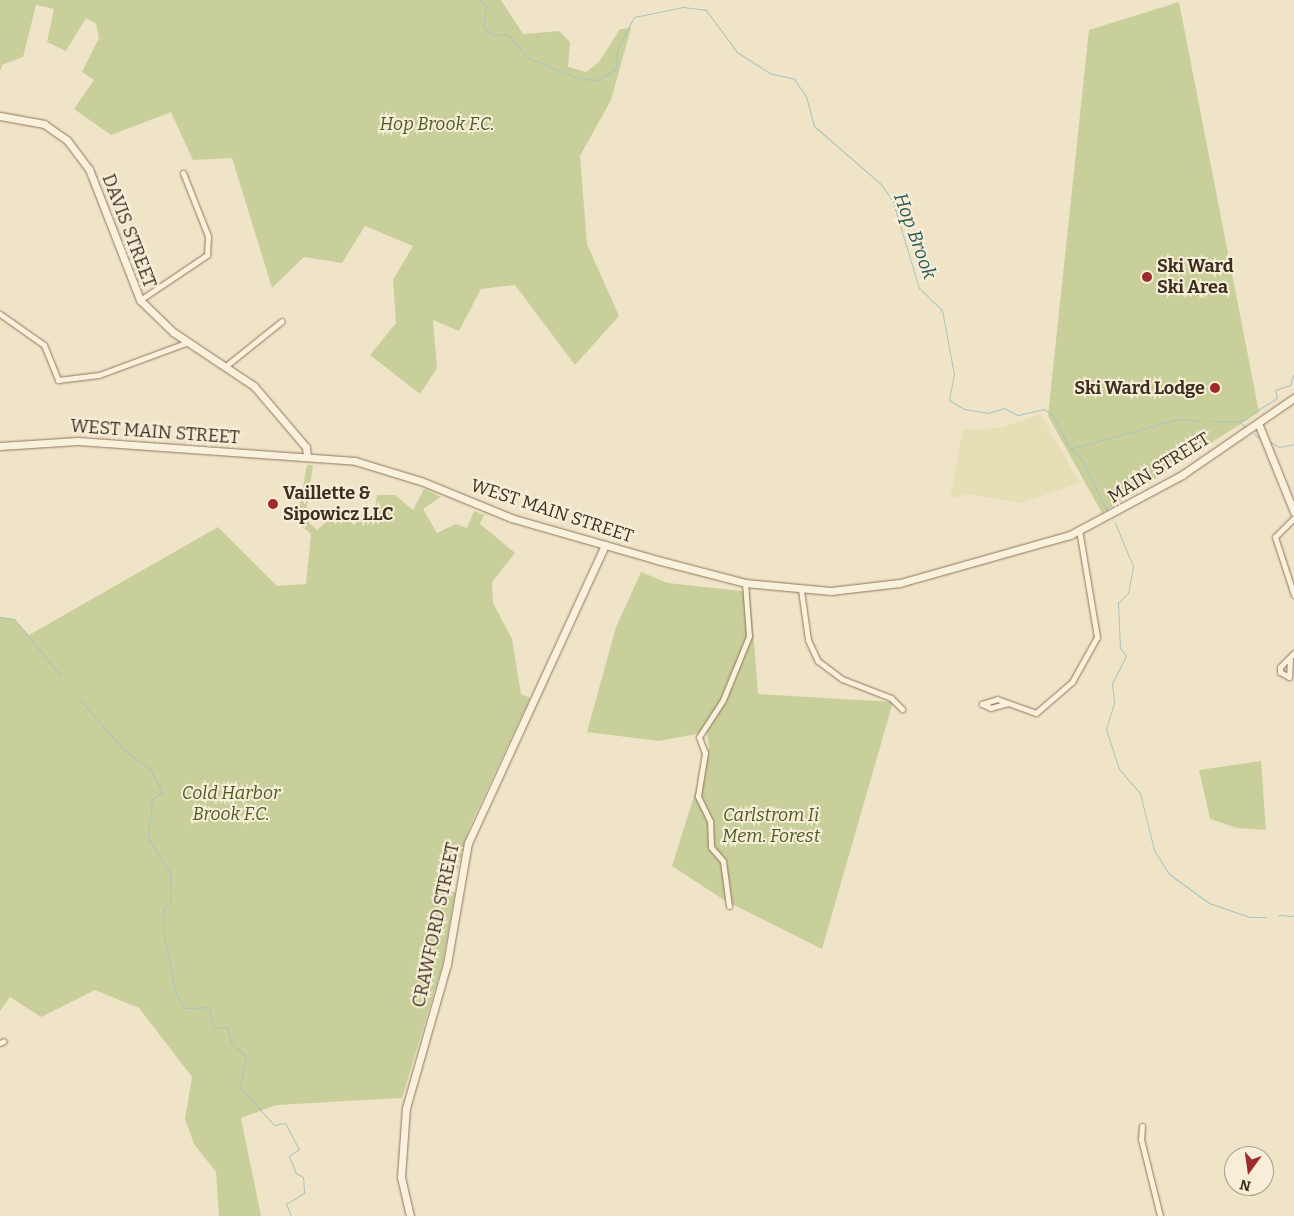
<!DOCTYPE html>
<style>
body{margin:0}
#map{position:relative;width:1294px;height:1216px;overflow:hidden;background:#f0e4c8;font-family:Bitter,serif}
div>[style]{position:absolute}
.farmland>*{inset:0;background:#e6deb5}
.green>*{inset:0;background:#c9cf9b}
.stream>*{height:1px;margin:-0.5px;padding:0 0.5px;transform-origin:0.5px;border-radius:0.5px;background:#a9c4bc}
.roads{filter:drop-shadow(0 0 1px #8d765c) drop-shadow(0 0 1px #8d765c)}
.street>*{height:5px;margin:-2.5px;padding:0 2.5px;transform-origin:2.5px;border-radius:2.5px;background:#faf1dc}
.secondary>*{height:7px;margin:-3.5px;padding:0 3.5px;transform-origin:3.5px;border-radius:3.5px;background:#faf1dc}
.dots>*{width:14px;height:14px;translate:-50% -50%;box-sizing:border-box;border:2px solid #f7eed8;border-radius:50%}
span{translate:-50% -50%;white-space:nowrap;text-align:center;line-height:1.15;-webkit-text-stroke:4px #f7eed8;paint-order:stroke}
.park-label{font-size:18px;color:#4d5a26;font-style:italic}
.street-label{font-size:18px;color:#3d2e20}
.poi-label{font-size:18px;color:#3d2e20;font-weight:700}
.left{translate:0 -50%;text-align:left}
.right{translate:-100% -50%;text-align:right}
.water-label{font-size:19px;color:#2f5d5a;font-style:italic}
.north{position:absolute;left:1224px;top:1146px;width:50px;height:50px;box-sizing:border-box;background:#f7eed8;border:1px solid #ada18e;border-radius:50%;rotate:194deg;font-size:14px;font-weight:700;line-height:20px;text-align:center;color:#3d2e20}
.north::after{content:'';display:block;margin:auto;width:18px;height:22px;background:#9e2a2b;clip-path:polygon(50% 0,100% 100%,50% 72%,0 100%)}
</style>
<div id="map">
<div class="farmland">
<div style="clip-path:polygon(1040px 414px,1080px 483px,1021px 503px,970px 494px,950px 498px,963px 430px,1000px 428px)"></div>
</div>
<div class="green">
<div style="clip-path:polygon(0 0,501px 0,523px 34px,559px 31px,570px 42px,568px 67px,586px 72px,599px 62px,620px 29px,631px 28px,611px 100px,580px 156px,587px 244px,619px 316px,575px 365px,515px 285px,481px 289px,459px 331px,433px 320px,437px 368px,420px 394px,370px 355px,396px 323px,393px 280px,413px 246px,365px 226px,342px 263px,304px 257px,272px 288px,232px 158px,193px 160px,171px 112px,111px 135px,74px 109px,94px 80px,82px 72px,99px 38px,96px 24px,86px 18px,66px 51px,47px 42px,54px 9px,36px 5px,23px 57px,2px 65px,0 72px)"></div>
<div style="clip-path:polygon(1179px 2px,1259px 412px,1102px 513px,1048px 416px,1089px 30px)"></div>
<div style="clip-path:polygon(307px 465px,313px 465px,305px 519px,317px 530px,333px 516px,374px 515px,377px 495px,395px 495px,413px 510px,424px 489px,441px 497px,423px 509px,437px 533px,456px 524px,467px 528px,474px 511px,484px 515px,480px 524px,515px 553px,492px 582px,493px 603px,512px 639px,521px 694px,530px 698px,469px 828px,457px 871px,446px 867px,442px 886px,455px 893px,442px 966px,402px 1098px,277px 1105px,241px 1118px,261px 1216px,219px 1216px,216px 1172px,194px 1144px,185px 1119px,192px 1077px,139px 1008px,95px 990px,41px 1017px,10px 997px,0 1011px,0 617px,14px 619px,29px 635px,218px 527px,277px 586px,306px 584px,311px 534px,297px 522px)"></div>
<div style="clip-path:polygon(641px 572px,668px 583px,750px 592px,758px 694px,893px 702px,822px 949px,724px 900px,672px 866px,709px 748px,707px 732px,659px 741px,587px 732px,616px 627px)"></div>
<div style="clip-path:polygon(1261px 761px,1266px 830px,1237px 828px,1210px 819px,1199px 770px)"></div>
</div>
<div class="stream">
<div style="left:480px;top:0;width:8px;rotate:45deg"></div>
<div style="left:486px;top:6px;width:21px;rotate:98deg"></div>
<div style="left:483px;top:27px;width:14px;rotate:36deg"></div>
<div style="left:494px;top:35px;width:13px;rotate:-4deg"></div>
<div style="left:507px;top:34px;width:30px;rotate:49deg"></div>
<div style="left:527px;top:57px;width:54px;rotate:22.8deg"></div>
<div style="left:582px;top:79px;width:15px;rotate:4deg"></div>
<div style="left:597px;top:80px;width:22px;rotate:-30deg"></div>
<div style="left:616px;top:69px;width:19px;rotate:-87deg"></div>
<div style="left:617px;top:50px;width:37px;rotate:-63deg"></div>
<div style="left:634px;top:17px;width:50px;rotate:-11.5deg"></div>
<div style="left:683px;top:7px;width:23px;rotate:7deg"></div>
<div style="left:706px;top:10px;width:52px;rotate:53.6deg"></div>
<div style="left:737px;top:52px;width:38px;rotate:33deg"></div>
<div style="left:769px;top:73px;width:26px;rotate:13deg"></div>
<div style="left:794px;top:79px;width:21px;rotate:55deg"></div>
<div style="left:806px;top:96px;width:31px;rotate:75deg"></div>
<div style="left:814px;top:126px;width:89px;rotate:40.9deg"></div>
<div style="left:881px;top:184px;width:22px;rotate:56deg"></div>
<div style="left:893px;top:202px;width:90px;rotate:73.2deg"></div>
<div style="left:919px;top:288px;width:32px;rotate:44deg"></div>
<div style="left:942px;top:310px;width:65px;rotate:79.4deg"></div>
<div style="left:954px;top:374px;width:26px;rotate:101deg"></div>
<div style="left:949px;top:400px;width:17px;rotate:31deg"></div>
<div style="left:964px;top:409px;width:24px;rotate:9deg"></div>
<div style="left:988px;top:413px;width:17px;rotate:-17deg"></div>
<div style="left:1004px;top:408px;width:16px;rotate:27deg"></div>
<div style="left:1018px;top:415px;width:26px;rotate:-13deg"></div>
<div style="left:1043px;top:409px;width:10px;rotate:29deg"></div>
<div style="left:1052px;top:414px;width:39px;rotate:63deg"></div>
<div style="left:1070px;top:449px;width:112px;rotate:-15.5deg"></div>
<div style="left:1178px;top:419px;width:22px;rotate:5deg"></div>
<div style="left:1253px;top:413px;width:28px;rotate:-32deg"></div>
<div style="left:1277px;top:398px;width:8px;rotate:-104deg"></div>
<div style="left:1275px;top:390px;width:16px;rotate:-18deg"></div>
<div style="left:1290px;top:385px;width:13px;rotate:-72deg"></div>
<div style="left:1212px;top:421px;width:27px"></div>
<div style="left:1239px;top:421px;width:8px;rotate:45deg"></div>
<div style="left:1239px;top:421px;width:9px;rotate:-18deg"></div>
<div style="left:1254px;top:434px;width:7px;rotate:34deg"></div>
<div style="left:1270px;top:442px;width:10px;rotate:29deg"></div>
<div style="left:1279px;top:447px;width:15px;rotate:-11deg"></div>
<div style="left:1071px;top:450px;width:15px;rotate:42deg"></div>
<div style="left:1082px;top:460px;width:57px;rotate:63.9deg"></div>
<div style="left:1115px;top:523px;width:47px;rotate:67.3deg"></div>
<div style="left:1133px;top:566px;width:27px;rotate:100deg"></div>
<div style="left:1128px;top:593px;width:14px;rotate:135deg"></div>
<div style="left:1118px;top:603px;width:45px;rotate:87.5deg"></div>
<div style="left:1120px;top:648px;width:10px;rotate:53deg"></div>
<div style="left:1126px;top:656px;width:30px;rotate:117deg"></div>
<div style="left:1112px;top:683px;width:20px;rotate:84deg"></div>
<div style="left:1114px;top:703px;width:27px;rotate:107deg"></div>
<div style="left:1106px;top:729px;width:42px;rotate:72deg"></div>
<div style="left:1119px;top:769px;width:32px;rotate:49deg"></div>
<div style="left:1140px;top:793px;width:59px;rotate:76.2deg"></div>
<div style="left:1154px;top:850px;width:28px;rotate:58deg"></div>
<div style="left:1169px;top:874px;width:49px;rotate:35.9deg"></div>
<div style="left:1209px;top:903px;width:43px;rotate:18.9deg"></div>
<div style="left:1250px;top:917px;width:16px"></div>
<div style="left:0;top:617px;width:14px;rotate:8deg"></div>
<div style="left:14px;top:619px;width:74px;rotate:50.5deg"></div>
<div style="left:80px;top:700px;width:65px;rotate:48.7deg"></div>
<div style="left:123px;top:749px;width:35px;rotate:37deg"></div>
<div style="left:151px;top:770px;width:25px;rotate:63deg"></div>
<div style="left:162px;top:792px;width:12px;rotate:145deg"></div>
<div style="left:152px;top:799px;width:39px;rotate:96deg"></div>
<div style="left:148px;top:838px;width:41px;rotate:57.8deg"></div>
<div style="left:170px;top:873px;width:28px;rotate:88deg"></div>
<div style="left:171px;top:901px;width:10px;rotate:135deg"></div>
<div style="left:164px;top:908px;width:22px;rotate:93deg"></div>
<div style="left:163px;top:930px;width:66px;rotate:78.7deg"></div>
<div style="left:176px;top:995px;width:16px;rotate:55deg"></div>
<div style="left:185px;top:1008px;width:24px;rotate:-2deg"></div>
<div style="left:209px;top:1007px;width:22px;rotate:77deg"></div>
<div style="left:214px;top:1028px;width:13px;rotate:-4deg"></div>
<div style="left:227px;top:1027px;width:16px;rotate:75deg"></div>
<div style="left:231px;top:1042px;width:21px;rotate:45deg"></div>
<div style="left:246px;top:1057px;width:31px;rotate:101deg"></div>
<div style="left:240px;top:1087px;width:51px;rotate:48.2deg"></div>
<div style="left:274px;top:1125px;width:11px;rotate:-10deg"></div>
<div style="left:285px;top:1123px;width:30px;rotate:62deg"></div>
<div style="left:299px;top:1149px;width:12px;rotate:145deg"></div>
<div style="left:289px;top:1156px;width:18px;rotate:68deg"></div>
<div style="left:296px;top:1173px;width:8px;rotate:30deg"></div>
<div style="left:303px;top:1177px;width:16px;rotate:86deg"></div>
<div style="left:304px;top:1193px;width:21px;rotate:149deg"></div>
<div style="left:286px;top:1204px;width:13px;rotate:67deg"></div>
<div style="left:1278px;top:915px;width:16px;rotate:4deg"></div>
</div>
<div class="roads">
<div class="street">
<div style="left:140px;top:300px;width:81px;rotate:-33.9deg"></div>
<div style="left:207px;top:255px;width:19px;rotate:-87deg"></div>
<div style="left:208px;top:236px;width:68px;rotate:-111.6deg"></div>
<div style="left:0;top:314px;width:54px;rotate:35.2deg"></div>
<div style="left:44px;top:345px;width:38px;rotate:68deg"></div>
<div style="left:58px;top:380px;width:41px;rotate:-7deg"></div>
<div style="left:99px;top:375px;width:95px;rotate:-20.3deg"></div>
<div style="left:227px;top:365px;width:70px;rotate:-38.7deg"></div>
<div style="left:1294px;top:518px;width:27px;rotate:135deg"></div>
<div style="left:1275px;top:537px;width:61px;rotate:71.9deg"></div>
<div style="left:801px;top:590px;width:50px;rotate:82deg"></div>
<div style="left:808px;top:640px;width:23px;rotate:65deg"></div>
<div style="left:818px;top:661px;width:30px;rotate:37deg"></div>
<div style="left:842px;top:679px;width:53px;rotate:21.2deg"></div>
<div style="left:891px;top:698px;width:16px;rotate:45deg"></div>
<div style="left:1290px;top:659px;width:18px;rotate:93deg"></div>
<div style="left:1289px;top:677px;width:10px;rotate:-151deg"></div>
<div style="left:1280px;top:672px;width:5px;rotate:-90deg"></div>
<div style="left:1280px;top:667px;width:20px;rotate:-45deg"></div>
<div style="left:1008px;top:703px;width:18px;rotate:164deg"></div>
<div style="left:991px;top:708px;width:10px;rotate:-156deg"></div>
<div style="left:982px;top:704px;width:16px;rotate:-18deg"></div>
<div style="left:997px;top:699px;width:41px;rotate:19.7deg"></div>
<div style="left:1036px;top:713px;width:48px;rotate:-40.7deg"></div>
<div style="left:1072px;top:682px;width:51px;rotate:-60.9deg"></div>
<div style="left:1097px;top:637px;width:109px;rotate:-99.5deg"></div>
<div style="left:729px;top:906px;width:45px;rotate:-97.6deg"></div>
<div style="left:723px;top:861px;width:18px;rotate:-131deg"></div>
<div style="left:711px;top:847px;width:26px;rotate:-92deg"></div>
<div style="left:710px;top:821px;width:28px;rotate:-116deg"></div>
<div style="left:698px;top:796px;width:44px;rotate:-80.8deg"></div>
<div style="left:705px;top:753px;width:17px;rotate:-111deg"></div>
<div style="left:699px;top:737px;width:44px;rotate:-57deg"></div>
<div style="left:723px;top:700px;width:69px;rotate:-67.9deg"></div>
<div style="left:749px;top:636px;width:53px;rotate:-94.3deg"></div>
<div style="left:0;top:1043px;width:4px;rotate:-27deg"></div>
<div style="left:1142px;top:1126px;width:13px;rotate:94deg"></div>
<div style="left:1141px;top:1139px;width:79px;rotate:76.1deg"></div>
</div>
<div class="secondary">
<div style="left:0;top:116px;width:45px;rotate:10.3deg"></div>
<div style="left:44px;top:124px;width:28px;rotate:35deg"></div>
<div style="left:67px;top:140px;width:36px;rotate:53deg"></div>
<div style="left:89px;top:169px;width:141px;rotate:68.7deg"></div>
<div style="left:140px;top:300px;width:46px;rotate:44.1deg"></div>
<div style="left:173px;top:332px;width:97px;rotate:33.7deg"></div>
<div style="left:254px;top:386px;width:80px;rotate:49.6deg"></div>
<div style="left:306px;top:447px;width:10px;rotate:84deg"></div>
<div style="left:1258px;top:423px;width:96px;rotate:68deg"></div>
<div style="left:0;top:446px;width:78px;rotate:-3.7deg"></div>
<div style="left:78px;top:441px;width:278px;rotate:4.1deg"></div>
<div style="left:355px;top:461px;width:69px;rotate:16.9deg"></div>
<div style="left:421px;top:481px;width:97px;rotate:22.3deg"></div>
<div style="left:511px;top:518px;width:152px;rotate:16deg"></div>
<div style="left:657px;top:560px;width:91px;rotate:14.6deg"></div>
<div style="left:745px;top:583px;width:86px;rotate:5.3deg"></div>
<div style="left:831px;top:591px;width:69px;rotate:-6.6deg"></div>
<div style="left:900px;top:583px;width:177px;rotate:-15.8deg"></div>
<div style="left:1070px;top:535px;width:127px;rotate:-28.2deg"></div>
<div style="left:1182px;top:475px;width:136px;rotate:-34.5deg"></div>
<div style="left:410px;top:1216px;width:40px;rotate:-103deg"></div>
<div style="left:401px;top:1177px;width:69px;rotate:-85.9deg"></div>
<div style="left:406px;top:1108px;width:150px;rotate:-74.1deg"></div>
<div style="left:447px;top:964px;width:123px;rotate:-80.2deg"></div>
<div style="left:468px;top:843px;width:328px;rotate:-65.3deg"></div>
</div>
</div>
<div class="dots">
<div style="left:1147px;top:277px;background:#9e2a2b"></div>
<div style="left:1215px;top:388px;background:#9e2a2b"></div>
<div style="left:273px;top:504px;background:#9e2a2b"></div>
</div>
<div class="park-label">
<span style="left:437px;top:124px">Hop Brook F.C.</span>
<span style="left:231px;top:804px">Cold Harbor<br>Brook F.C.</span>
<span style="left:771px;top:826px">Carlstrom Ii<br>Mem. Forest</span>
</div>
<div class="street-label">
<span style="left:129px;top:231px;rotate:69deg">DAVIS STREET</span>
<span style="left:155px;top:432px;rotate:4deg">WEST MAIN STREET</span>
<span style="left:1159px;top:468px;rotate:-32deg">MAIN STREET</span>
<span style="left:552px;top:511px;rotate:18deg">WEST MAIN STREET</span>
<span style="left:436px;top:925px;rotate:-78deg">CRAWFORD STREET</span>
</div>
<div class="poi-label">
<span class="left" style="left:1157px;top:277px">Ski Ward<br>Ski Area</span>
<span class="right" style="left:1205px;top:388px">Ski Ward Lodge</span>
<span class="left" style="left:283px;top:504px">Vaillette &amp;<br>Sipowicz LLC</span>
</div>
<div class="water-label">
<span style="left:915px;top:236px;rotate:70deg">Hop Brook</span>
</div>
<div class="north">N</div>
</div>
